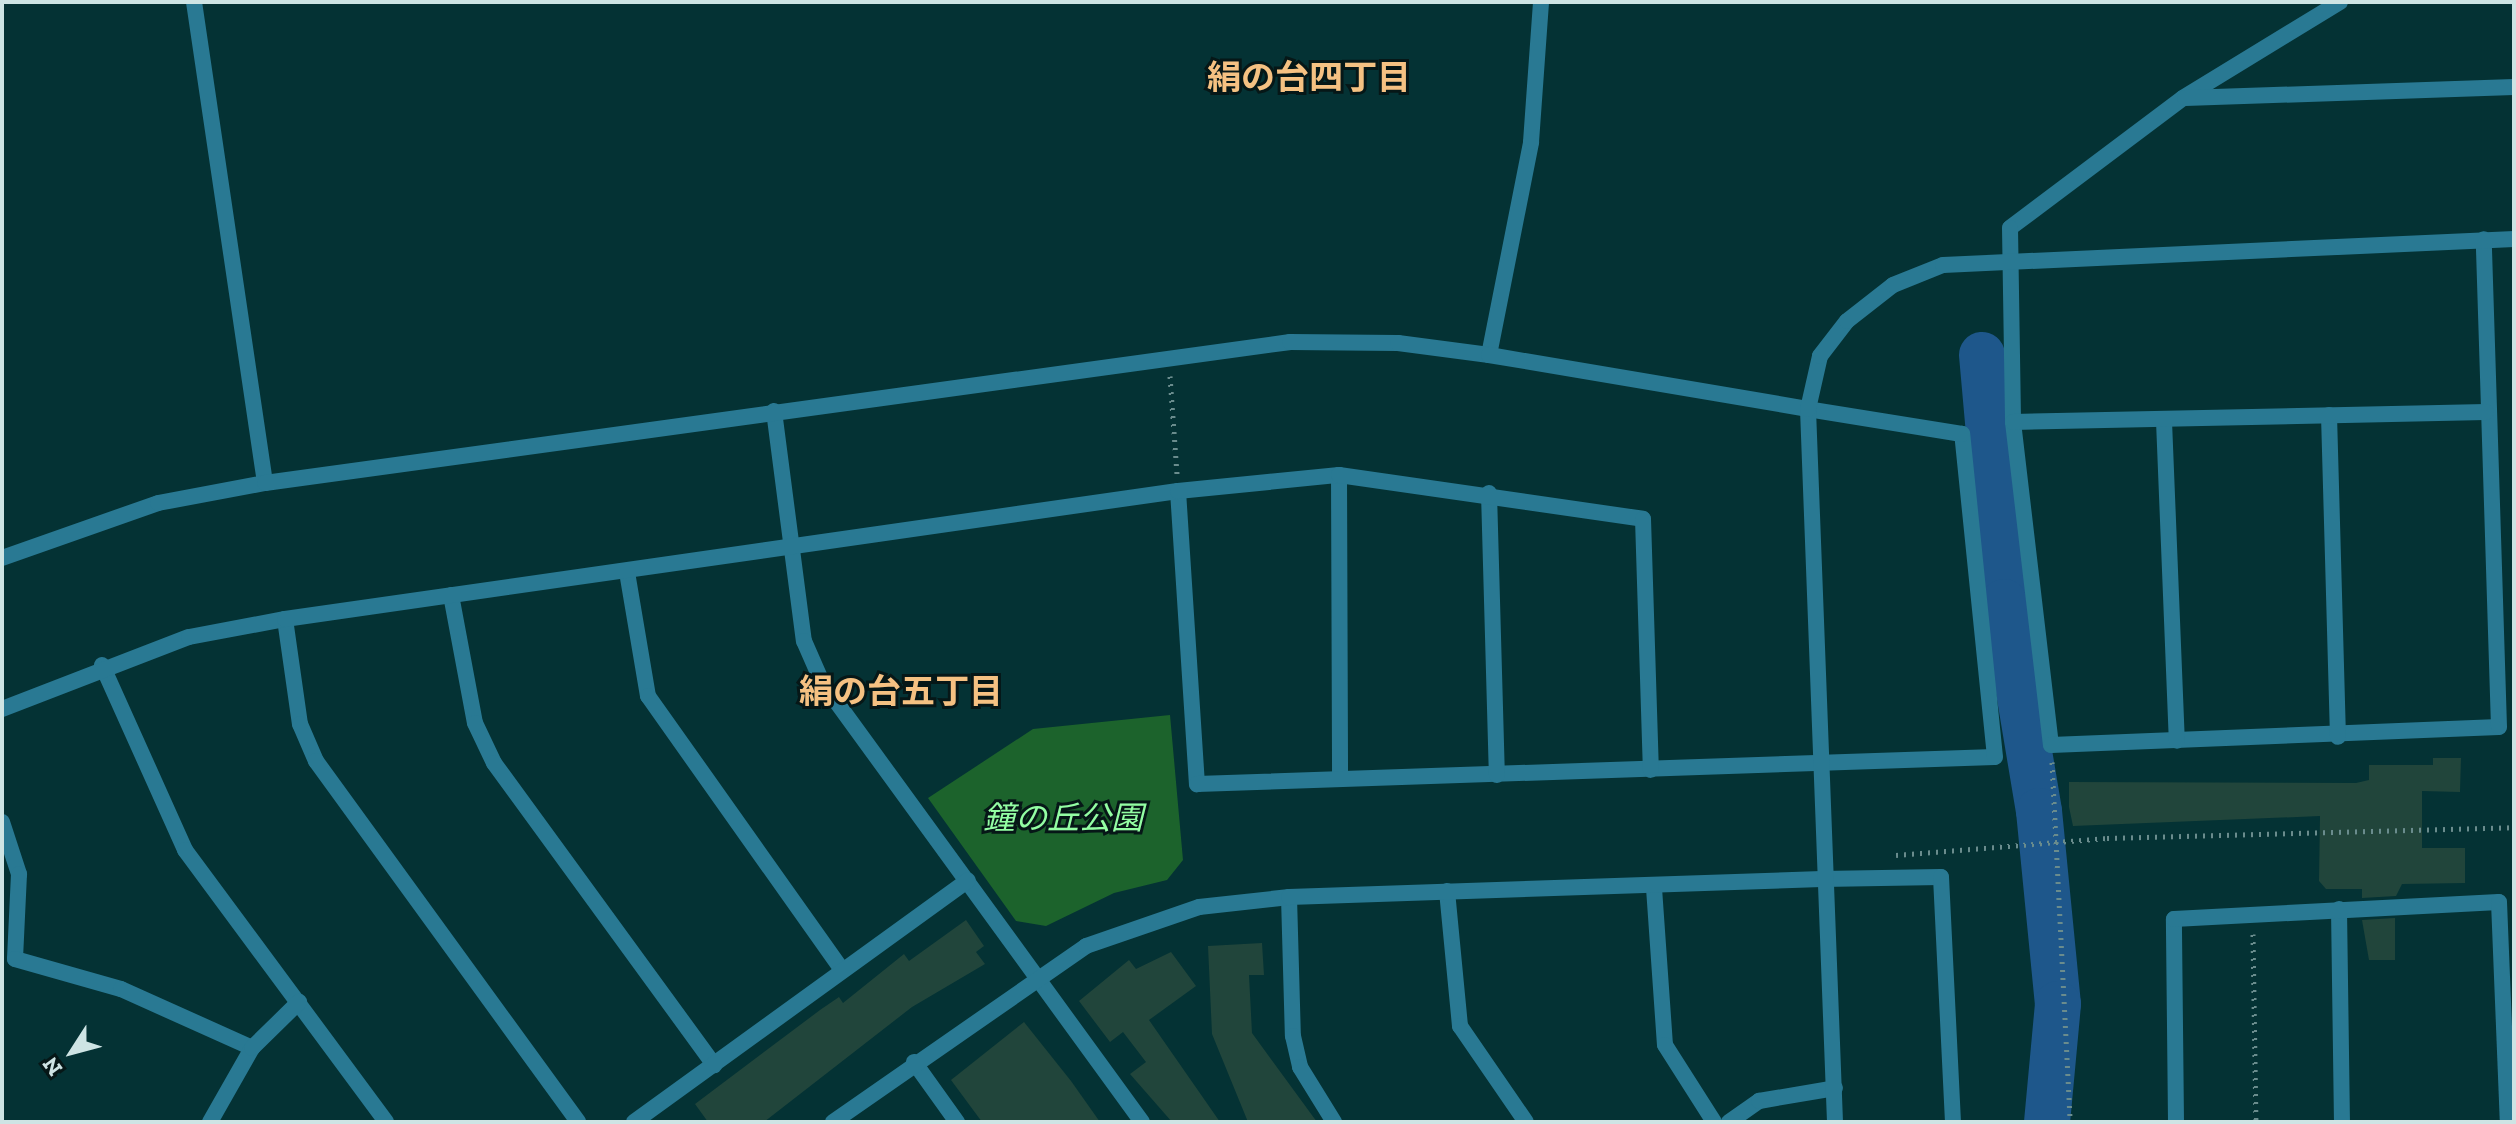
<!DOCTYPE html>
<meta charset="utf-8">
<style>
body{margin:0}
#map{position:relative;width:2516px;height:1124px;overflow:hidden;background:#043234;font-family:"Zilla Slab","Noto Sans JP",serif}
div>[style]{position:absolute}
.green>*{inset:0;background:#1c632c}
.river>*{height:46px;margin:-23px;padding:0 23px;transform-origin:23px;border-radius:23px;background:#1e578b}
.building>*{inset:0;background:#21453b}
.path>*{height:5px;margin-top:-2.5px;transform-origin:0;background:repeating-linear-gradient(90deg,#6a8c8d 0 2px,transparent 0 8px)}
.minor>*{height:16px;margin:-8px;padding:0 8px;transform-origin:8px;border-radius:8px;background:#297993}
.tertiary>*{height:16px;margin:-8px;padding:0 8px;transform-origin:8px;border-radius:8px;background:#297993}
span{translate:-50% -50%;white-space:nowrap;text-align:center;line-height:1.15;-webkit-text-stroke:6px #061717;paint-order:stroke}
.park-label{font-size:32px;color:#93fea3;font-style:italic}
.neighbourhood-label{font-size:34px;color:#f5c182;font-weight:700}
.frame{position:absolute;inset:0;border:4px solid #cee4e4;pointer-events:none}
.north{position:absolute;left:32px;top:1012px;width:80px;height:80px;-webkit-text-stroke:6px #061717;paint-order:stroke;rotate:234deg;font-size:22px;font-weight:700;line-height:32px;text-align:center;color:#cee4e4}
.north::after{content:'';display:block;margin:auto;width:28px;height:36px;background:#cee4e4;clip-path:polygon(50% 0,100% 100%,50% 72%,0 100%)}
</style>
<div id="map">
<div class="green">
<div style="clip-path:polygon(1170px 715px,1183px 860px,1167px 880px,1114px 893px,1046px 926px,1016px 921px,928px 798px,1033px 729px)"></div>
</div>
<div class="river">
<div style="left:1982px;top:355px;width:248px;rotate:84.9deg"></div>
<div style="left:2004px;top:602px;width:212px;rotate:80.5deg"></div>
<div style="left:2039px;top:811px;width:194px;rotate:84.4deg"></div>
<div style="left:2058px;top:1004px;width:119px;rotate:95.3deg"></div>
</div>
<div class="building">
<div style="clip-path:polygon(2433px 758px,2461px 758px,2460px 792px,2422px 791px,2422px 848px,2465px 848px,2465px 883px,2402px 884px,2396px 896px,2362px 898px,2362px 889px,2326px 889px,2319px 881px,2320px 816px,2073px 826px,2069px 807px,2069px 782px,2356px 783px,2369px 780px,2369px 765px,2433px 765px)"></div>
<div style="clip-path:polygon(2395px 918px,2395px 960px,2369px 960px,2362px 920px)"></div>
<div style="clip-path:polygon(966px 920px,984px 946px,976px 952px,985px 964px,912px 1007px,764px 1122px,708px 1122px,695px 1104px,820px 1010px,839px 997px,843px 1003px,904px 954px,909px 961px)"></div>
<div style="clip-path:polygon(1262px 943px,1264px 975px,1249px 975px,1252px 1033px,1317px 1122px,1248px 1122px,1212px 1034px,1208px 946px)"></div>
<div style="clip-path:polygon(1171px 952px,1196px 986px,1149px 1020px,1220px 1122px,1172px 1122px,1130px 1074px,1146px 1062px,1123px 1032px,1110px 1042px,1079px 1001px,1129px 960px,1136px 969px)"></div>
<div style="clip-path:polygon(1024px 1022px,1071px 1081px,1100px 1122px,982px 1122px,951px 1080px)"></div>
</div>
<div class="path">
<div style="left:1170px;top:376px;width:98px;rotate:85.9deg"></div>
<div style="left:2052px;top:762px;width:360px;rotate:87.1deg"></div>
<div style="left:1896px;top:855px;width:212px;rotate:-4.6deg"></div>
<div style="left:2107px;top:838px;width:407px;rotate:-1.5deg"></div>
<div style="left:2253px;top:934px;width:188px;rotate:89.1deg"></div>
</div>
<div class="minor">
<div style="left:194px;top:2px;width:486px;rotate:81.6deg"></div>
<div style="left:2340px;top:2px;width:184px;rotate:148.6deg"></div>
<div style="left:2183px;top:98px;width:216px;rotate:143.1deg"></div>
<div style="left:2010px;top:228px;width:194px;rotate:89.1deg"></div>
<div style="left:2013px;top:422px;width:325px;rotate:83.3deg"></div>
<div style="left:2051px;top:745px;width:448px;rotate:-2.3deg"></div>
<div style="left:2499px;top:727px;width:488px;rotate:-91.8deg"></div>
<div style="left:2185px;top:98px;width:329px;rotate:-1.9deg"></div>
<div style="left:1489px;top:355px;width:217px;rotate:-78.8deg"></div>
<div style="left:1531px;top:142px;width:140px;rotate:-85.9deg"></div>
<div style="left:774px;top:411px;width:232px;rotate:82.6deg"></div>
<div style="left:804px;top:641px;width:45px;rotate:66.3deg"></div>
<div style="left:822px;top:682px;width:544px;rotate:53.97deg"></div>
<div style="left:2329px;top:415px;width:322px;rotate:88.4deg"></div>
<div style="left:2164px;top:421px;width:320px;rotate:87.7deg"></div>
<div style="left:2013px;top:422px;width:473px;rotate:-1.2deg"></div>
<div style="left:1339px;top:475px;width:304px;rotate:89.8deg"></div>
<div style="left:1178px;top:491px;width:294px;rotate:86.3deg"></div>
<div style="left:1197px;top:784px;width:798px;rotate:-1.94deg"></div>
<div style="left:1995px;top:757px;width:325px;rotate:-95.8deg"></div>
<div style="left:1962px;top:434px;width:156px;rotate:-170.8deg"></div>
<div style="left:1489px;top:493px;width:282px;rotate:88.4deg"></div>
<div style="left:627px;top:572px;width:126px;rotate:80.4deg"></div>
<div style="left:648px;top:696px;width:336px;rotate:54.7deg"></div>
<div style="left:451px;top:595px;width:130px;rotate:79.4deg"></div>
<div style="left:475px;top:723px;width:44px;rotate:64.6deg"></div>
<div style="left:494px;top:763px;width:374px;rotate:53.9deg"></div>
<div style="left:285px;top:619px;width:106px;rotate:81.9deg"></div>
<div style="left:300px;top:724px;width:40px;rotate:66.6deg"></div>
<div style="left:316px;top:761px;width:446px;rotate:54deg"></div>
<div style="left:102px;top:665px;width:203px;rotate:65.8deg"></div>
<div style="left:185px;top:850px;width:338px;rotate:53.5deg"></div>
<div style="left:2px;top:709px;width:200px;rotate:-21.1deg"></div>
<div style="left:189px;top:637px;width:98px;rotate:-10.6deg"></div>
<div style="left:285px;top:619px;width:902px;rotate:-8.16deg"></div>
<div style="left:1178px;top:491px;width:162px;rotate:-5.7deg"></div>
<div style="left:1339px;top:475px;width:307px;rotate:8.2deg"></div>
<div style="left:1643px;top:519px;width:251px;rotate:88.2deg"></div>
<div style="left:2px;top:822px;width:55px;rotate:71.9deg"></div>
<div style="left:19px;top:874px;width:85px;rotate:92.7deg"></div>
<div style="left:15px;top:959px;width:110px;rotate:15.8deg"></div>
<div style="left:121px;top:989px;width:144px;rotate:24.2deg"></div>
<div style="left:1822px;top:879px;width:119px;rotate:-1deg"></div>
<div style="left:1941px;top:877px;width:245px;rotate:87.2deg"></div>
<div style="left:1654px;top:888px;width:157px;rotate:86deg"></div>
<div style="left:1665px;top:1045px;width:91px;rotate:57.5deg"></div>
<div style="left:1447px;top:891px;width:136px;rotate:84.5deg"></div>
<div style="left:1460px;top:1026px;width:116px;rotate:55.5deg"></div>
<div style="left:1289px;top:897px;width:139px;rotate:88.4deg"></div>
<div style="left:1293px;top:1036px;width:32px;rotate:77deg"></div>
<div style="left:1300px;top:1067px;width:65px;rotate:58.3deg"></div>
<div style="left:2339px;top:909px;width:213px;rotate:89.2deg"></div>
<div style="left:914px;top:1062px;width:74px;rotate:54.4deg"></div>
<div style="left:210px;top:1122px;width:85px;rotate:-60.4deg"></div>
<div style="left:252px;top:1048px;width:66px;rotate:-44.4deg"></div>
<div style="left:634px;top:1122px;width:412px;rotate:-35.9deg"></div>
<div style="left:1729px;top:1122px;width:37px;rotate:-35deg"></div>
<div style="left:1759px;top:1101px;width:77px;rotate:-9.7deg"></div>
<div style="left:2176px;top:1122px;width:203px;rotate:-90.6deg"></div>
<div style="left:2174px;top:919px;width:325px;rotate:-3deg"></div>
<div style="left:2499px;top:902px;width:220px;rotate:87.7deg"></div>
</div>
<div class="tertiary">
<div style="left:2px;top:558px;width:165px;rotate:-19.4deg"></div>
<div style="left:158px;top:503px;width:109px;rotate:-10.6deg"></div>
<div style="left:265px;top:483px;width:1035px;rotate:-7.83deg"></div>
<div style="left:1290px;top:342px;width:108px;rotate:0.5deg"></div>
<div style="left:1398px;top:343px;width:92px;rotate:7.5deg"></div>
<div style="left:1489px;top:355px;width:324px;rotate:9.6deg"></div>
<div style="left:833px;top:1122px;width:308px;rotate:-34.8deg"></div>
<div style="left:1086px;top:946px;width:120px;rotate:-19deg"></div>
<div style="left:1199px;top:907px;width:91px;rotate:-6.3deg"></div>
<div style="left:1289px;top:897px;width:533px;rotate:-1.93deg"></div>
<div style="left:1835px;top:1122px;width:714px;rotate:-92.17deg"></div>
<div style="left:1808px;top:409px;width:54px;rotate:-77.2deg"></div>
<div style="left:1820px;top:356px;width:44px;rotate:-52.4deg"></div>
<div style="left:1847px;top:321px;width:58px;rotate:-38deg"></div>
<div style="left:1893px;top:285px;width:54px;rotate:-21.8deg"></div>
<div style="left:1943px;top:265px;width:572px;rotate:-2.61deg"></div>
</div>
<div class="park-label">
<span style="left:1063px;top:818px">鐘の丘公園</span>
</div>
<div class="neighbourhood-label">
<span style="left:1309px;top:78px">絹の台四丁目</span>
<span style="left:901px;top:692px">絹の台五丁目</span>
</div>
<div class="frame"></div>
<div class="north">N</div>
</div>
